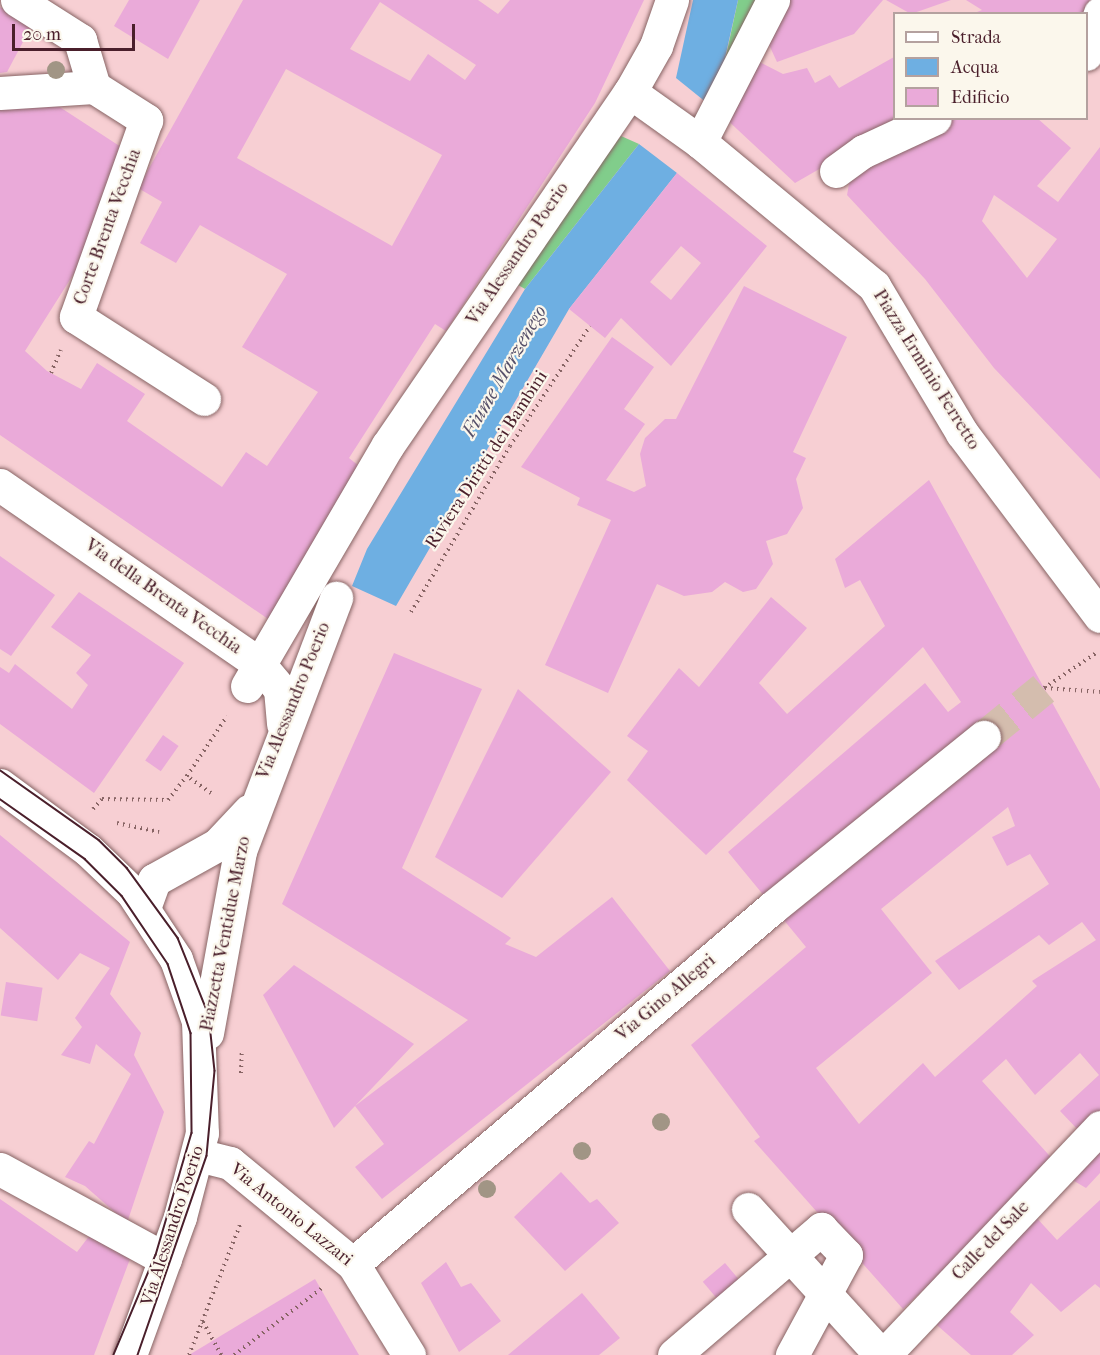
<!DOCTYPE html>
<style>
body{margin:0}
#map{position:relative;width:1100px;height:1355px;overflow:hidden;background:#f7e5cf;font-family:"IM FELL French Canon",serif}
div>[style]{position:absolute}
.built>*{inset:0;background:#f7cfd3}
.green>*{inset:0;background:#81cd8b}
.water>*{inset:0;background:#6eafe2}
.building>*{inset:0;background:#eaaad9;transform-origin:0 0}
.pedestrian-tunnel>*{height:33px;margin-top:-16.5px;transform-origin:0;background:repeating-linear-gradient(90deg,#d4bdae 0 33px,transparent 0 49px)}
.path>*{height:4px;margin-top:-2px;transform-origin:0;background:repeating-linear-gradient(90deg,#876464 0 1.5px,transparent 0 6px)}
.roads{filter:drop-shadow(0 0 2px #876464) drop-shadow(0 0 2px #876464)}
.pedestrian>*{height:33px;margin:-16.5px;padding:0 16.5px;transform-origin:16.5px;border-radius:16.5px;background:#fff}
.minor>*{height:33px;margin:-16.5px;padding:0 16.5px;transform-origin:16.5px;border-radius:16.5px;background:#fff}
.tram>*{height:1.5px;margin:-0.75px;padding:0 0.75px;transform-origin:0.75px;border-radius:0.75px;background:#4a1f2b}
.trees>*{width:18px;height:18px;margin:-9px;border-radius:50%;background:#a19585}
span{translate:-50% -50%;white-space:nowrap;text-align:center;line-height:1.15;-webkit-text-stroke:4.5px #fbf7ec;paint-order:stroke}
.street-label{font-size:18px;color:#4a1f2b}
.water-label{font-size:20px;color:#57516b;font-style:italic}
.legend{position:absolute;left:893px;top:12px;width:195px;height:108px;box-sizing:border-box;background:#fbf7ec;border:2px solid #b4a19f;margin:0;padding:8px 10px;list-style:none;font-size:18px;color:#4a1f2b}
.legend li{display:flex;align-items:center;gap:12px;height:30px}
.legend b{width:30px;border:2px solid #b4a19f}
.scale{position:absolute;left:12px;top:24px;width:123px;height:27px;box-sizing:border-box;border:3px solid #4a1f2b;border-top:0;padding-left:8px;font-size:18px;line-height:21px;white-space:nowrap;color:#4a1f2b;-webkit-text-stroke:4px #fbf7ec;paint-order:stroke}
</style>
<div id="map">
<div class="built">
<div style="clip-path:polygon(evenodd,0 0,1100px 0,1100px 1355px,0 1355px,0 0,894px 14px,1086px 14px,1086px 118px,894px 118px,894px 14px)"></div>
</div>
<div class="green">
<div style="clip-path:polygon(738px 0,761px 0,721px 76px,727px 51px)"></div>
<div style="clip-path:polygon(621px 136px,639px 144px,525px 289px,513px 282px)"></div>
</div>
<div class="water">
<div style="clip-path:polygon(693px 0,738px 0,721px 76px,707px 103px,676px 78px)"></div>
<div style="clip-path:polygon(639px 144px,677px 173px,569px 309px,396px 606px,352px 586px,367px 549px,525px 289px)"></div>
</div>
<div class="building">
<div style="clip-path:polygon(129px 0,200px 0,168px 59px,114px 26px)"></div>
<div style="clip-path:polygon(evenodd,243px 0,478px 0,498px 14px,510px 0,644px 0,595px 103px,446px 331px,435px 324px,349px 458px,364px 470px,271px 621px,0 435px,0 105px,52px 102px,121px 147px,78px 267px,25px 351px,47px 371px,81px 389px,97px 363px,145px 394px,127px 421px,222px 487px,246px 452px,267px 466px,318px 392px,242px 347px,287px 274px,200px 225px,176px 263px,140px 243px,162px 202px,138px 188px,243px 0,380px 2px,476px 65px,465px 80px,428px 54px,410px 81px,350px 49px,380px 2px,243px 0,286px 69px,442px 155px,392px 246px,237px 158px,286px 69px)"></div>
<div style="clip-path:polygon(785px 0,883px 0,854px 34px,777px 62px,765px 36px)"></div>
<div style="clip-path:polygon(886px 0,951px 0,911px 14px)"></div>
<div style="clip-path:polygon(966px 0,1091px 0,1083px 14px,972px 14px,982px 10px)"></div>
<div style="clip-path:polygon(0 7px,31px 27px,7px 72px,0 73px)"></div>
<div style="clip-path:polygon(894px 57px,894px 118px,908px 118px,795px 183px,723px 116px,752px 58px,783px 74px,807px 68px,815px 83px,830px 75px,839px 88px)"></div>
<div style="clip-path:polygon(evenodd,956px 118px,1037px 118px,1071px 148px,1037px 186px,1058px 202px,1100px 147px,1100px 479px,994px 368px,925px 279px,847px 195px,852px 168px,956px 118px,994px 195px,1057px 239px,1027px 278px,982px 221px,994px 195px)"></div>
<div style="clip-path:polygon(evenodd,677px 173px,767px 246px,671px 366px,621px 318px,605px 338px,569px 309px,677px 173px,681px 246px,701px 263px,671px 300px,650px 282px,681px 246px)"></div>
<div style="clip-path:polygon(744px 286px,847px 337px,793px 452px,806px 458px,796px 479px,803px 508px,787px 534px,766px 541px,773px 564px,756px 589px,743px 592px,725px 582px,712px 592px,684px 596px,657px 584px,608px 693px,545px 665px,611px 520px,577px 505px,580px 498px,521px 467px,612px 337px,654px 367px,624px 409px,645px 424px,606px 480px,634px 492px,646px 486px,640px 454px,645px 438px,665px 419px,676px 419px)"></div>
<div style="clip-path:polygon(evenodd,929px 480px,1100px 789px,1100px 1115px,1081px 1133px,1060px 1111px,1099px 1075px,1080px 1053px,1035px 1095px,1006px 1059px,982px 1081px,1057px 1164px,903px 1309px,754px 1141px,760px 1137px,691px 1045px,806px 947px,728px 852px,925px 683px,948px 712px,961px 702px,923px 647px,706px 855px,627px 780px,648px 751px,627px 736px,679px 668px,699px 687px,771px 597px,807px 628px,759px 683px,787px 714px,885px 626px,860px 580px,845px 588px,835px 559px,929px 480px,1008px 807px,1015px 826px,992px 837px,1007px 866px,1030px 854px,1049px 884px,935px 961px,959px 990px,1039px 935px,1049px 945px,1082px 922px,1096px 940px,1032px 981px,1037px 986px,935px 1077px,923px 1063px,859px 1124px,816px 1068px,932px 973px,881px 909px,1008px 807px)"></div>
<div style="clip-path:polygon(0 556px,55px 595px,11px 656px,0 649px)"></div>
<div style="clip-path:polygon(79px 592px,184px 663px,94px 793px,0 724px,0 667px,9px 673px,15px 664px,72px 709px,88px 685px,76px 673px,91px 655px,51px 627px)"></div>
<div style="clip-path:polygon(394px 653px,482px 689px,402px 868px,511px 938px,505px 944px,536px 957px,612px 897px,670px 971px,382px 1199px,355px 1167px,384px 1144px,355px 1106px,334px 1128px,263px 995px,294px 965px,414px 1044px,355px 1106px,468px 1020px,282px 904px)"></div>
<div style="clip-path:polygon(518px 689px,611px 772px,502px 898px,435px 857px)"></div>
<div style="left:163px;top:735px;width:19px;height:31px;rotate:35deg"></div>
<div style="clip-path:polygon(0 835px,130px 942px,110px 994px,141px 1033px,134px 1055px,164px 1112px,127px 1223px,85px 1186px,65px 1177px,89px 1141px,94px 1144px,131px 1074px,96px 1044px,90px 1064px,61px 1055px,82px 1027px,75px 1018px,110px 968px,80px 953px,58px 980px,0 928px)"></div>
<div style="left:6px;top:982px;width:37px;height:34px;rotate:9deg"></div>
<div style="clip-path:polygon(1100px 1138px,1100px 1173px,1086px 1188px,1064px 1175px)"></div>
<div style="clip-path:polygon(561px 1172px,590px 1203px,597px 1199px,619px 1223px,565px 1271px,514px 1217px)"></div>
<div style="clip-path:polygon(0 1199px,77px 1252px,93px 1231px,130px 1259px,94px 1355px,0 1355px)"></div>
<div style="clip-path:polygon(1100px 1200px,1100px 1288px,1095px 1284px,1061px 1312px,1031px 1283px,1010px 1312px,1034px 1335px,1012px 1355px,971px 1355px,930px 1319px,1033px 1214px,1057px 1240px)"></div>
<div style="clip-path:polygon(446px 1262px,461px 1287px,471px 1283px,501px 1321px,459px 1352px,421px 1283px)"></div>
<div style="left:725px;top:1263px;width:34px;height:29px;rotate:50deg"></div>
<div style="clip-path:polygon(315px 1279px,359px 1355px,189px 1355px)"></div>
<div style="clip-path:polygon(582px 1293px,620px 1338px,599px 1355px,508px 1355px)"></div>
</div>
<div class="pedestrian-tunnel">
<div style="left:984px;top:737px;width:77px;rotate:-39.2deg"></div>
</div>
<div class="path">
<div style="left:51px;top:373px;width:25px;rotate:-67deg"></div>
<div style="left:411px;top:612px;width:193px;rotate:-59.2deg"></div>
<div style="left:510px;top:446px;width:144px;rotate:-56.3deg"></div>
<div style="left:1044px;top:688px;width:63px;rotate:-33.9deg"></div>
<div style="left:1045px;top:688px;width:55px;rotate:4.2deg"></div>
<div style="left:211px;top:793px;width:29px;rotate:-145deg"></div>
<div style="left:187px;top:776px;width:72px;rotate:-56.3deg"></div>
<div style="left:93px;top:809px;width:13px;rotate:-48deg"></div>
<div style="left:102px;top:799px;width:66px;rotate:0.9deg"></div>
<div style="left:168px;top:800px;width:31px;rotate:-52deg"></div>
<div style="left:117px;top:823px;width:43px;rotate:12.1deg"></div>
<div style="left:241px;top:1073px;width:23px;rotate:-88deg"></div>
<div style="left:203px;top:1322px;width:38px;rotate:61deg"></div>
<div style="left:189px;top:1355px;width:143px;rotate:-68.6deg"></div>
<div style="left:234px;top:1355px;width:111px;rotate:-37.3deg"></div>
</div>
<div class="roads">
<div class="pedestrian">
<div style="left:17px;top:0;width:75px;rotate:32.4deg"></div>
<div style="left:80px;top:40px;width:49px;rotate:73.4deg"></div>
<div style="left:1086px;top:54px;width:43px;rotate:-71.1deg"></div>
<div style="left:630px;top:92px;width:86px;rotate:35.5deg"></div>
<div style="left:700px;top:142px;width:226px;rotate:39.6deg"></div>
<div style="left:874px;top:286px;width:171px;rotate:59.1deg"></div>
<div style="left:962px;top:433px;width:229px;rotate:53deg"></div>
<div style="left:0;top:93px;width:94px;rotate:-3.7deg"></div>
<div style="left:94px;top:87px;width:62px;rotate:32.4deg"></div>
<div style="left:146px;top:120px;width:209px;rotate:109.6deg"></div>
<div style="left:76px;top:317px;width:152px;rotate:32.6deg"></div>
<div style="left:700px;top:142px;width:160px;rotate:-62.8deg"></div>
<div style="left:836px;top:171px;width:34px;rotate:-36deg"></div>
<div style="left:864px;top:151px;width:78px;rotate:-24.9deg"></div>
<div style="left:247px;top:686px;width:279px;rotate:-59.7deg"></div>
<div style="left:388px;top:445px;width:428px;rotate:-55.6deg"></div>
<div style="left:630px;top:92px;width:53px;rotate:-60.5deg"></div>
<div style="left:656px;top:46px;width:49px;rotate:-70.8deg"></div>
<div style="left:198px;top:1155px;width:33px;rotate:14deg"></div>
<div style="left:230px;top:1163px;width:159px;rotate:39.4deg"></div>
<div style="left:353px;top:1264px;width:107px;rotate:58.4deg"></div>
<div style="left:0;top:1169px;width:188px;rotate:28.6deg"></div>
<div style="left:748px;top:1209px;width:197px;rotate:47.7deg"></div>
<div style="left:353px;top:1264px;width:551px;rotate:-40.36deg"></div>
<div style="left:773px;top:907px;width:271px;rotate:-38.9deg"></div>
<div style="left:674px;top:1355px;width:194px;rotate:-40.6deg"></div>
<div style="left:821px;top:1229px;width:36px;rotate:46deg"></div>
<div style="left:846px;top:1255px;width:114px;rotate:118.4deg"></div>
<div style="left:884px;top:1355px;width:314px;rotate:-46.5deg"></div>
</div>
<div class="minor">
<div style="left:0;top:485px;width:315px;rotate:34.6deg"></div>
<div style="left:259px;top:664px;width:33px;rotate:50deg"></div>
<div style="left:280px;top:689px;width:35px;rotate:85deg"></div>
<div style="left:0;top:785px;width:109px;rotate:36.5deg"></div>
<div style="left:88px;top:850px;width:61px;rotate:43.7deg"></div>
<div style="left:132px;top:892px;width:80px;rotate:56.7deg"></div>
<div style="left:176px;top:959px;width:66px;rotate:70.5deg"></div>
<div style="left:198px;top:1021px;width:112px;rotate:88deg"></div>
<div style="left:202px;top:1133px;width:87px;rotate:104.7deg"></div>
<div style="left:180px;top:1217px;width:147px;rotate:109.9deg"></div>
<div style="left:144px;top:908px;width:30px;rotate:-70deg"></div>
<div style="left:154px;top:880px;width:72px;rotate:-29.1deg"></div>
<div style="left:217px;top:845px;width:47px;rotate:-46.7deg"></div>
<div style="left:207px;top:1033px;width:185px;rotate:-79.7deg"></div>
<div style="left:240px;top:851px;width:271px;rotate:-69.2deg"></div>
</div>
</div>
<div class="tram">
<div style="left:0;top:770px;width:121px;rotate:35.3deg"></div>
<div style="left:99px;top:840px;width:40px;rotate:45deg"></div>
<div style="left:127px;top:868px;width:87px;rotate:53.9deg"></div>
<div style="left:178px;top:938px;width:83px;rotate:68.1deg"></div>
<div style="left:209px;top:1015px;width:56px;rotate:83.9deg"></div>
<div style="left:215px;top:1071px;width:85px;rotate:95.4deg"></div>
<div style="left:207px;top:1156px;width:211px;rotate:109.1deg"></div>
<div style="left:0;top:799px;width:104px;rotate:35.2deg"></div>
<div style="left:85px;top:859px;width:52px;rotate:45deg"></div>
<div style="left:122px;top:896px;width:82px;rotate:55.9deg"></div>
<div style="left:168px;top:964px;width:73px;rotate:71.6deg"></div>
<div style="left:191px;top:1033px;width:100px;rotate:89.4deg"></div>
<div style="left:192px;top:1133px;width:127px;rotate:106.4deg"></div>
<div style="left:156px;top:1255px;width:108px;rotate:112.8deg"></div>
</div>
<div class="trees">
<div style="left:56px;top:70px"></div>
<div style="left:661px;top:1122px"></div>
<div style="left:582px;top:1151px"></div>
<div style="left:487px;top:1189px"></div>
</div>
<div class="street-label">
<span style="left:108px;top:227px;rotate:-70deg">Corte Brenta Vecchia</span>
<span style="left:518px;top:254px;rotate:-56deg">Via Alessandro Poerio</span>
<span style="left:926px;top:370px;rotate:58deg">Piazza Erminio Ferretto</span>
<span style="left:487px;top:460px;rotate:-57deg">Riviera Diritti dei Bambini</span>
<span style="left:163px;top:597px;rotate:35deg">Via della Brenta Vecchia</span>
<span style="left:294px;top:701px;rotate:-68deg">Via Alessandro Poerio</span>
<span style="left:226px;top:934px;rotate:-79deg">Piazzetta Ventidue Marzo</span>
<span style="left:666px;top:998px;rotate:-40deg">Via Gino Allegri</span>
<span style="left:291px;top:1215px;rotate:39deg">Via Antonio Lazzari</span>
<span style="left:173px;top:1226px;rotate:-72deg">Via Alessandro Poerio</span>
<span style="left:991px;top:1241px;rotate:-46deg">Calle del Sale</span>
</div>
<div class="water-label">
<span style="left:504px;top:371px;rotate:-60deg">Fiume Marzenego</span>
</div>
<ul class="legend">
<li><b style="height:8px;background:#fff"></b>Strada</li>
<li><b style="height:16px;background:#6eafe2"></b>Acqua</li>
<li><b style="height:16px;background:#eaaad9"></b>Edificio</li>
</ul>
<div class="scale">20 m</div>
</div>
